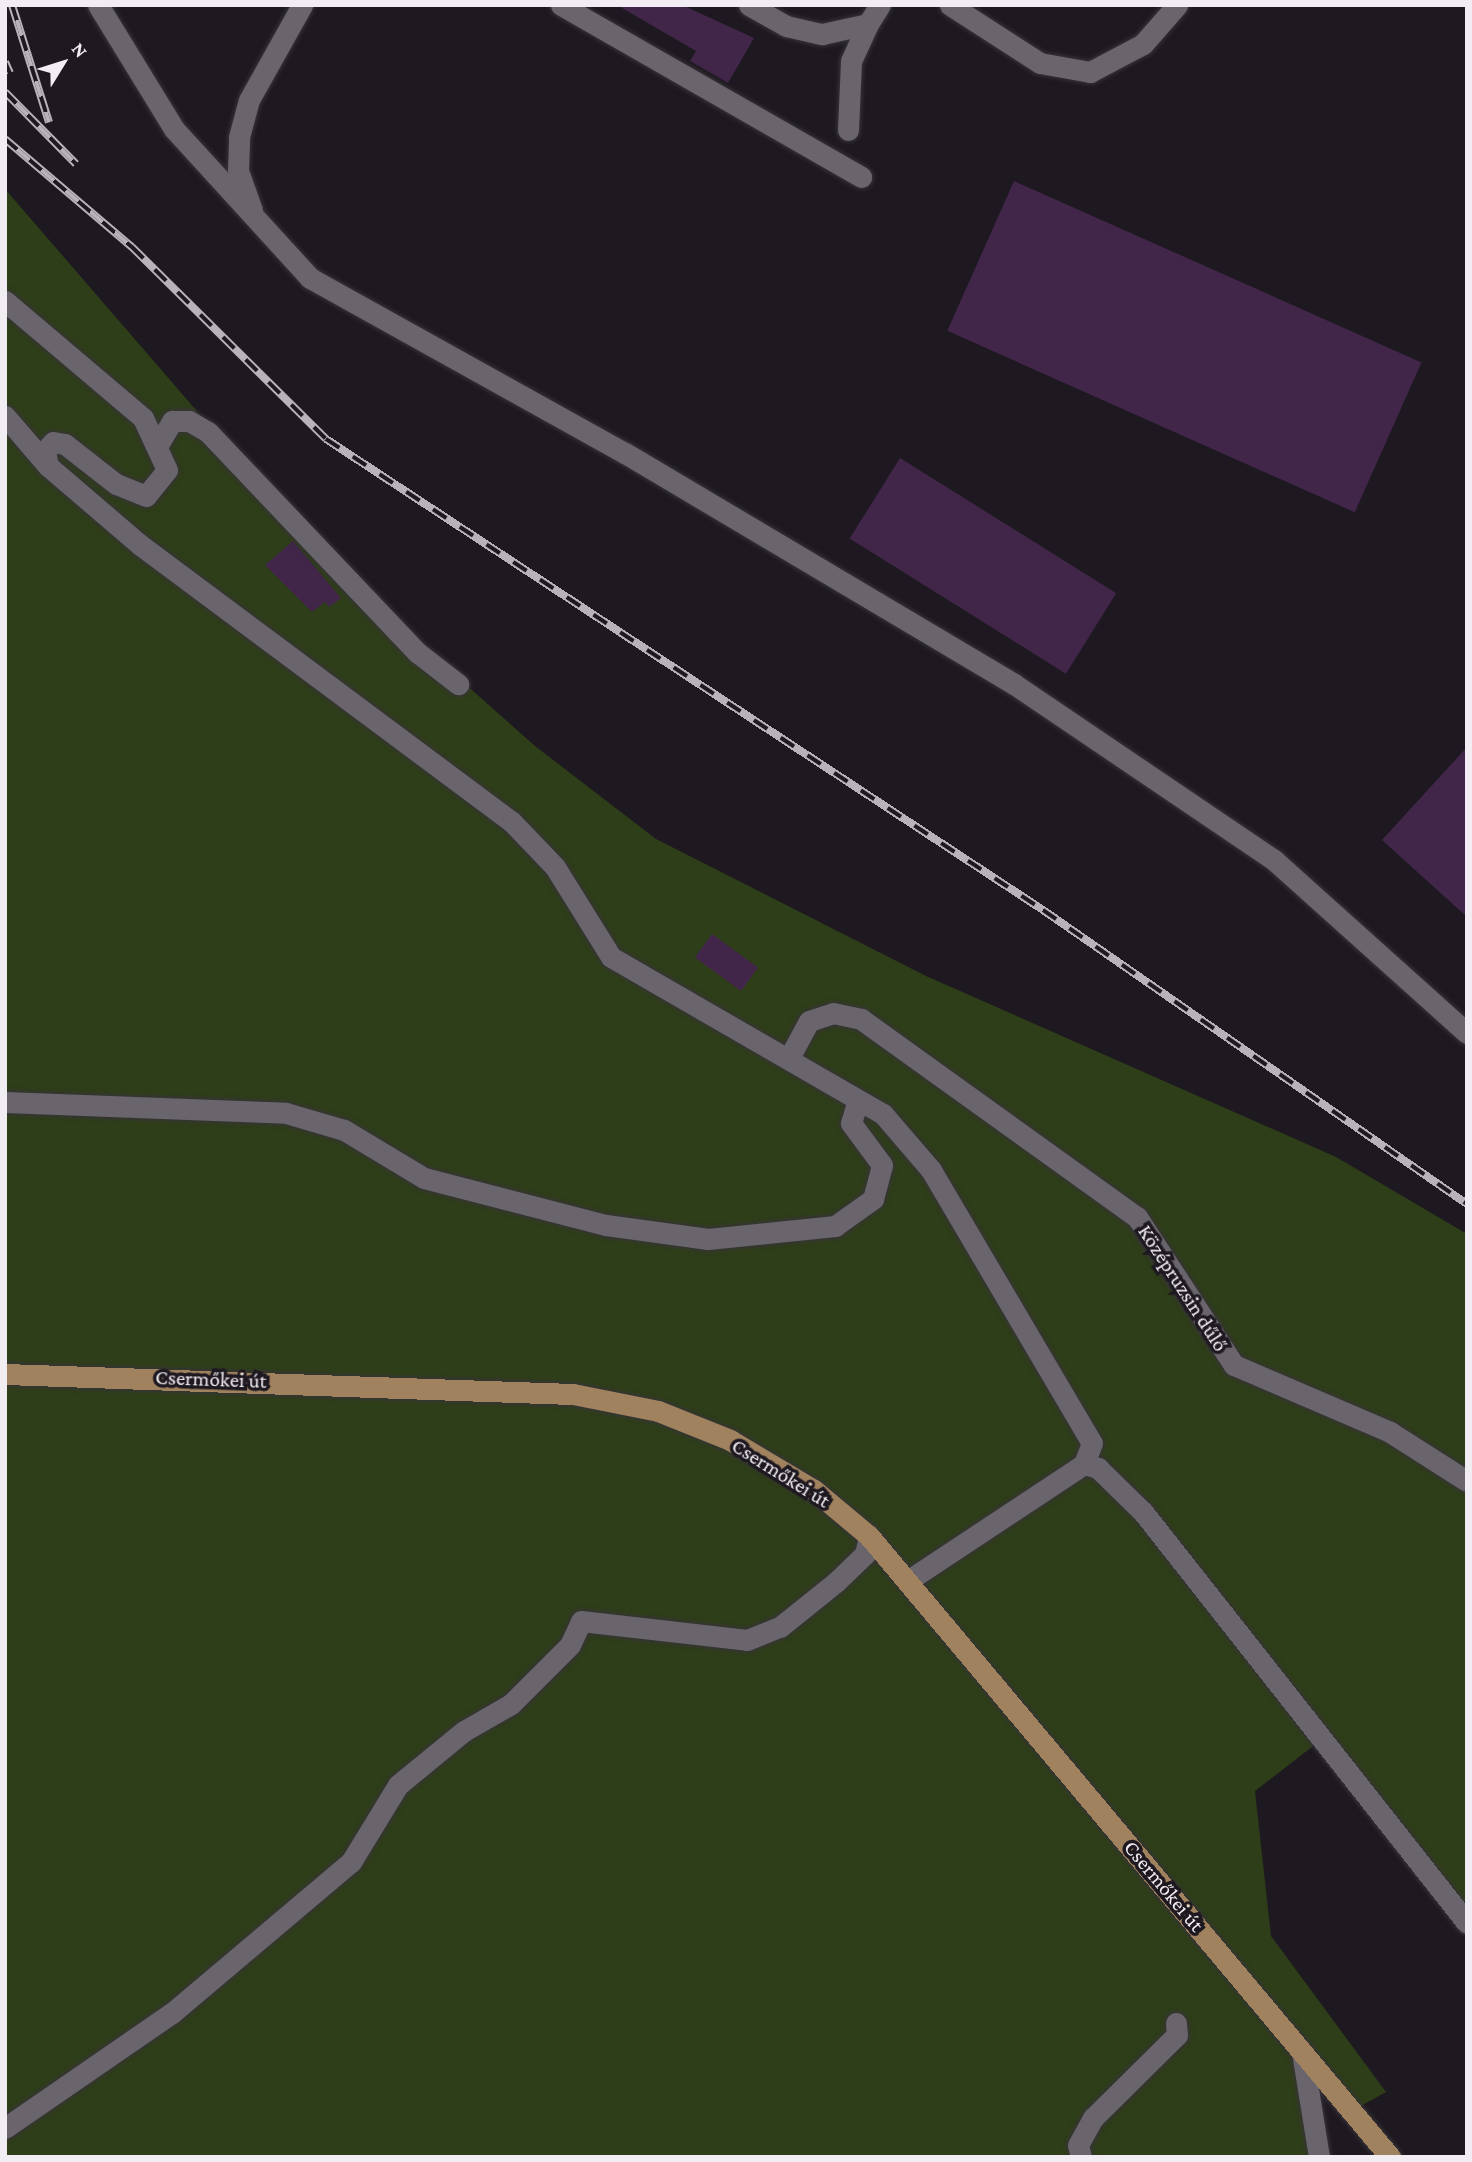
<!DOCTYPE html>
<meta charset="utf-8">
<style>
body{margin:0}
#map{position:relative;width:1472px;height:2162px;overflow:hidden;background:#1e1920;font-family:"Crimson Pro",serif}
div>[style]{position:absolute}
.green>*{inset:0;background:#2e3e18}
.building>*{inset:0;background:#41264a;transform-origin:0 0}
.roads{filter:drop-shadow(0 0 2px #373338) drop-shadow(0 0 2px #373338)}
.minor>*{height:21px;margin:-10.5px;padding:0 10.5px;transform-origin:10.5px;border-radius:10.5px;background:#6a646d}
.major>*{height:21px;margin:-10.5px;padding:0 10.5px;transform-origin:10.5px;border-radius:10.5px;background:#a0825f}
.rail>*{height:8px;margin-top:-4px;transform-origin:0;background:repeating-linear-gradient(90deg,#1e1920 0 16px,#b7b3b8 0 32px);box-sizing:border-box;border-block:2px solid #b7b3b8}
span{translate:-50% -50%;white-space:nowrap;text-align:center;line-height:1.15;-webkit-text-stroke:7px #1e1920;paint-order:stroke}
.street-label{font-size:21px;color:#f1edf2}
.frame{position:absolute;inset:0;border:7px solid #f1edf2;pointer-events:none}
.north{position:absolute;left:28px;top:28px;width:70px;height:70px;-webkit-text-stroke:5px #1e1920;paint-order:stroke;rotate:52deg;font-size:19px;font-weight:700;line-height:28px;text-align:center;color:#f1edf2}
.north::after{content:'';display:block;margin:auto;width:24px;height:32px;background:#f1edf2;clip-path:polygon(50% 0,100% 100%,50% 72%,0 100%)}
</style>
<div id="map">
<div class="green">
<div style="clip-path:polygon(5px 189px,215px 432px,420px 644px,535px 746px,656px 839px,926px 976px,1336px 1157px,1467px 1234px,1467px 1909px,1326px 1736px,1255px 1791px,1271px 1936px,1386px 2092px,1352px 2111px,1304px 2053px,1319px 2157px,5px 2157px)"></div>
</div>
<div class="building">
<div style="clip-path:polygon(617px 5px,682px 5px,754px 38px,728px 83px,690px 61px,696px 51px)"></div>
<div style="left:1014px;top:181px;width:446px;height:164px;rotate:24deg"></div>
<div style="left:900px;top:458px;width:255px;height:95px;rotate:32deg"></div>
<div style="clip-path:polygon(293px 541px,341px 598px,329px 607px,325px 602px,312px 612px,265px 565px)"></div>
<div style="clip-path:polygon(1467px 747px,1467px 917px,1382px 840px)"></div>
<div style="left:712px;top:934px;width:57px;height:29px;rotate:36deg"></div>
</div>
<div class="roads">
<div class="minor">
<div style="left:98px;top:5px;width:145px;rotate:58.5deg"></div>
<div style="left:174px;top:129px;width:202px;rotate:47.6deg"></div>
<div style="left:310px;top:278px;width:360px;rotate:29.1deg"></div>
<div style="left:625px;top:453px;width:452px;rotate:30.7deg"></div>
<div style="left:1014px;top:684px;width:314px;rotate:34.1deg"></div>
<div style="left:1274px;top:860px;width:259px;rotate:41.9deg"></div>
<div style="left:561px;top:5px;width:346px;rotate:29.8deg"></div>
<div style="left:749px;top:5px;width:43px;rotate:29.6deg"></div>
<div style="left:786px;top:26px;width:37px;rotate:13deg"></div>
<div style="left:822px;top:34px;width:47px;rotate:-12.3deg"></div>
<div style="left:868px;top:24px;width:22px;rotate:-58deg"></div>
<div style="left:950px;top:5px;width:107px;rotate:32.8deg"></div>
<div style="left:1040px;top:63px;width:51px;rotate:10.2deg"></div>
<div style="left:1090px;top:72px;width:60px;rotate:-27.8deg"></div>
<div style="left:1143px;top:44px;width:52px;rotate:-48.9deg"></div>
<div style="left:848px;top:130px;width:69px;rotate:-87.5deg"></div>
<div style="left:851px;top:61px;width:41px;rotate:-65.3deg"></div>
<div style="left:252px;top:210px;width:41px;rotate:-109.7deg"></div>
<div style="left:238px;top:171px;width:34px;rotate:-88deg"></div>
<div style="left:239px;top:137px;width:38px;rotate:-75deg"></div>
<div style="left:249px;top:100px;width:109px;rotate:-60.8deg"></div>
<div style="left:5px;top:301px;width:181px;rotate:40.3deg"></div>
<div style="left:143px;top:418px;width:57px;rotate:65.2deg"></div>
<div style="left:167px;top:470px;width:33px;rotate:129deg"></div>
<div style="left:146px;top:496px;width:32px;rotate:-158deg"></div>
<div style="left:116px;top:484px;width:65px;rotate:-141.9deg"></div>
<div style="left:65px;top:444px;width:12px;rotate:-171deg"></div>
<div style="left:53px;top:442px;width:12px;rotate:132deg"></div>
<div style="left:45px;top:451px;width:15px;rotate:79deg"></div>
<div style="left:48px;top:466px;width:120px;rotate:40.6deg"></div>
<div style="left:139px;top:544px;width:465px;rotate:36.7deg"></div>
<div style="left:512px;top:822px;width:62px;rotate:46.3deg"></div>
<div style="left:555px;top:867px;width:106px;rotate:58.1deg"></div>
<div style="left:611px;top:957px;width:314px;rotate:30deg"></div>
<div style="left:883px;top:1114px;width:74px;rotate:49.4deg"></div>
<div style="left:931px;top:1170px;width:317px;rotate:59.5deg"></div>
<div style="left:1092px;top:1443px;width:22px;rotate:111deg"></div>
<div style="left:1084px;top:1464px;width:210px;rotate:146.5deg"></div>
<div style="left:5px;top:416px;width:66px;rotate:49.3deg"></div>
<div style="left:159px;top:443px;width:26px;rotate:-59deg"></div>
<div style="left:172px;top:421px;width:17px"></div>
<div style="left:189px;top:421px;width:22px;rotate:30deg"></div>
<div style="left:208px;top:432px;width:305px;rotate:46.5deg"></div>
<div style="left:418px;top:653px;width:51px;rotate:37.8deg"></div>
<div style="left:789px;top:1058px;width:42px;rotate:-61.6deg"></div>
<div style="left:809px;top:1021px;width:25px;rotate:-18deg"></div>
<div style="left:833px;top:1013px;width:29px;rotate:12deg"></div>
<div style="left:861px;top:1019px;width:340px;rotate:35.7deg"></div>
<div style="left:1137px;top:1217px;width:177px;rotate:56.8deg"></div>
<div style="left:1234px;top:1365px;width:170px;rotate:23.2deg"></div>
<div style="left:1390px;top:1432px;width:91px;rotate:32.5deg"></div>
<div style="left:5px;top:1102px;width:281px;rotate:2.2deg"></div>
<div style="left:286px;top:1113px;width:60px;rotate:16.3deg"></div>
<div style="left:344px;top:1130px;width:93px;rotate:31deg"></div>
<div style="left:424px;top:1178px;width:188px;rotate:14.5deg"></div>
<div style="left:606px;top:1225px;width:103px;rotate:7.8deg"></div>
<div style="left:708px;top:1239px;width:128px;rotate:-5.8deg"></div>
<div style="left:835px;top:1226px;width:47px;rotate:-35.4deg"></div>
<div style="left:873px;top:1199px;width:35px;rotate:-75deg"></div>
<div style="left:882px;top:1165px;width:52px;rotate:-126.4deg"></div>
<div style="left:851px;top:1123px;width:21px;rotate:-73deg"></div>
<div style="left:1084px;top:1464px;width:15px;rotate:16deg"></div>
<div style="left:1098px;top:1468px;width:63px;rotate:44.4deg"></div>
<div style="left:1143px;top:1512px;width:523px;rotate:51.75deg"></div>
<div style="left:1302px;top:2052px;width:106px;rotate:80.8deg"></div>
<div style="left:5px;top:2128px;width:203px;rotate:-34.6deg"></div>
<div style="left:172px;top:2013px;width:234px;rotate:-40.2deg"></div>
<div style="left:351px;top:1862px;width:90px;rotate:-58.6deg"></div>
<div style="left:398px;top:1785px;width:85px;rotate:-39.3deg"></div>
<div style="left:464px;top:1731px;width:54px;rotate:-29.9deg"></div>
<div style="left:511px;top:1704px;width:83px;rotate:-45deg"></div>
<div style="left:570px;top:1645px;width:26px;rotate:-65deg"></div>
<div style="left:581px;top:1621px;width:167px;rotate:6.5deg"></div>
<div style="left:747px;top:1640px;width:35px;rotate:-22deg"></div>
<div style="left:780px;top:1627px;width:72px;rotate:-38.8deg"></div>
<div style="left:836px;top:1582px;width:40px;rotate:-44deg"></div>
<div style="left:865px;top:1554px;width:18px;rotate:-77deg"></div>
<div style="left:1081px;top:2157px;width:12px;rotate:-104deg"></div>
<div style="left:1078px;top:2145px;width:31px;rotate:-61deg"></div>
<div style="left:1093px;top:2118px;width:118px;rotate:-44.7deg"></div>
<div style="left:1177px;top:2035px;width:12px;rotate:-95deg"></div>
</div>
<div class="major">
<div style="left:5px;top:1374px;width:568px;rotate:2.02deg"></div>
<div style="left:573px;top:1394px;width:87px;rotate:11.3deg"></div>
<div style="left:658px;top:1411px;width:78px;rotate:21.9deg"></div>
<div style="left:730px;top:1440px;width:98px;rotate:30.8deg"></div>
<div style="left:814px;top:1490px;width:72px;rotate:39.9deg"></div>
<div style="left:869px;top:1536px;width:811px;rotate:50deg"></div>
</div>
</div>
<div class="rail">
<div style="left:12px;top:5px;width:123px;rotate:72.5deg"></div>
<div style="left:5px;top:62px;width:12px;rotate:66deg"></div>
<div style="left:5px;top:92px;width:101px;rotate:45.4deg"></div>
<div style="left:5px;top:139px;width:167px;rotate:40.4deg"></div>
<div style="left:132px;top:247px;width:273px;rotate:44.7deg"></div>
<div style="left:326px;top:439px;width:858px;rotate:33.3deg"></div>
<div style="left:1043px;top:910px;width:516px;rotate:34.74deg"></div>
</div>
<div class="street-label">
<span style="left:1183px;top:1288px;rotate:57deg">Középruzsin dűlő</span>
<span style="left:211px;top:1379px;rotate:2deg">Csermőkei út</span>
<span style="left:781px;top:1473px;rotate:32deg">Csermőkei út</span>
<span style="left:1164px;top:1886px;rotate:50deg">Csermőkei út</span>
</div>
<div class="frame"></div>
<div class="north">N</div>
</div>
